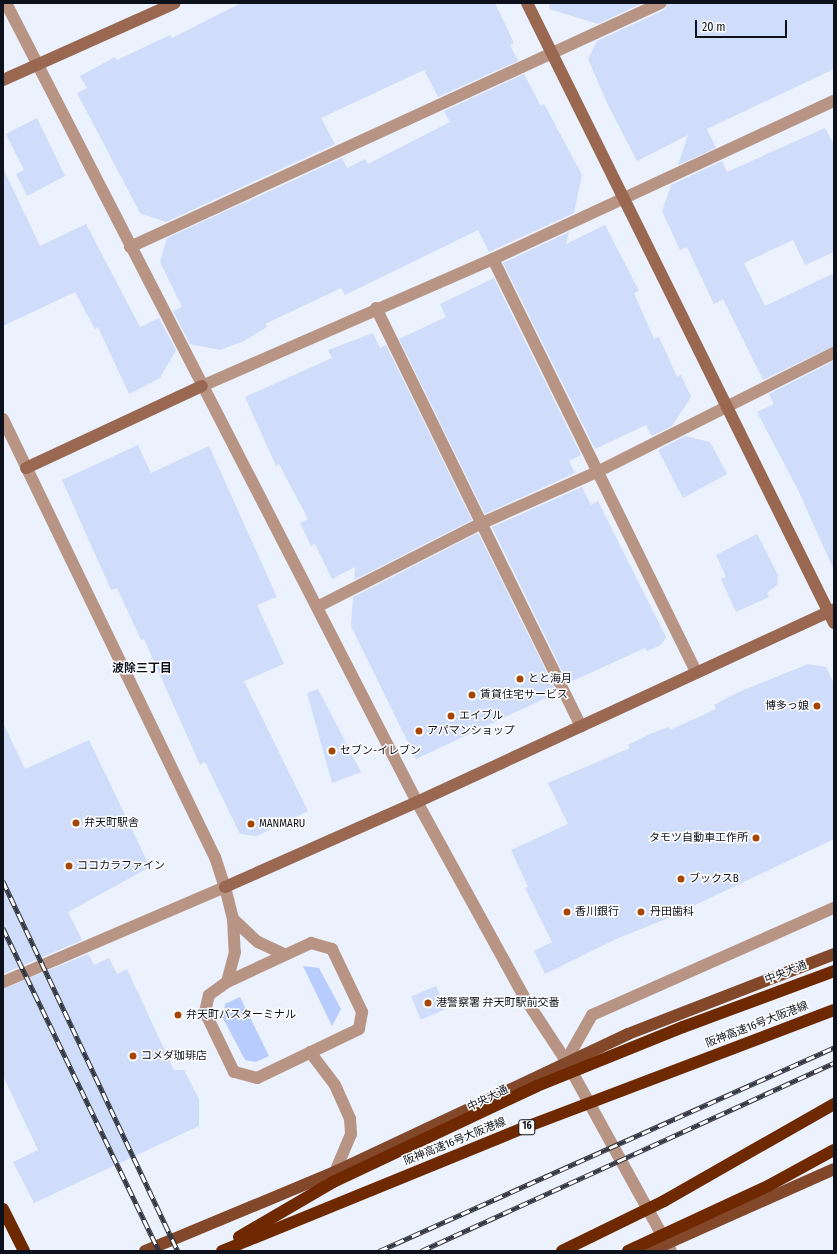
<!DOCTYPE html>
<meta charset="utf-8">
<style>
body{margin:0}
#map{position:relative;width:837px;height:1254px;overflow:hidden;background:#ebf1fd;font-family:"Fira Sans Condensed","Noto Sans JP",sans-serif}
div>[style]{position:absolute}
.green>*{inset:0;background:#b8cdfd}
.building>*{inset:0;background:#cfddfa;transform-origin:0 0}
.lane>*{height:12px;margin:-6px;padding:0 6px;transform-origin:6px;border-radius:6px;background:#b89484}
.street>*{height:12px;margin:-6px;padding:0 6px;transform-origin:6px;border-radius:6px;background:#b89484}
.secondary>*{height:12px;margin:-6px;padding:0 6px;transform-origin:6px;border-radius:6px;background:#9a6750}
.primary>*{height:12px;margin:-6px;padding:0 6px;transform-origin:6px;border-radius:6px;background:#83472a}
.highway>*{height:12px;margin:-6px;padding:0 6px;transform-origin:6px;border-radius:6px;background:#6e2900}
.rail>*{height:4.5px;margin-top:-2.25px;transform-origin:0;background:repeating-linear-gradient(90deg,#fefefe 0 9px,#333741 0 18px);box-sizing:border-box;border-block:1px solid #333741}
.highway-bridge>*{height:12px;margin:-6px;padding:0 6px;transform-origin:6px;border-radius:6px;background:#6e2900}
.dots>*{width:11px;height:11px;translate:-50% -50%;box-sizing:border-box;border:2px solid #fefefe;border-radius:50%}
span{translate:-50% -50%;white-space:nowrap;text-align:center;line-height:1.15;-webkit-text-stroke:3px #fefefe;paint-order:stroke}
.shield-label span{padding:1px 3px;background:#fefefe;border:1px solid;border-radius:3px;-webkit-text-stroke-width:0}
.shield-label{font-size:10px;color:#0d111b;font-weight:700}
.poi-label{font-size:11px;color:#0d111b}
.left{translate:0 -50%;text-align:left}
.right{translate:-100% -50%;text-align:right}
.street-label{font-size:11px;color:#0d111b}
.neighbourhood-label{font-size:12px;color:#0d111b;font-weight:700}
.frame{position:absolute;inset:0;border:4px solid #0d111b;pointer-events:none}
.scale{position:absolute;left:695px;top:20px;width:92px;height:18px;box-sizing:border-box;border:2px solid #0d111b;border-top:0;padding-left:5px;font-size:12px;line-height:14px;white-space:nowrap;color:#0d111b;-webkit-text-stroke:3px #fefefe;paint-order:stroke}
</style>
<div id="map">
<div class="green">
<div style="clip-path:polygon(303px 966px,319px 968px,341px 1009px,332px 1026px)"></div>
<div style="clip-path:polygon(240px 997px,269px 1056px,256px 1062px,245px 1060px,223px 1018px,225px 1004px)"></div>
</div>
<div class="building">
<div style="clip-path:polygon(241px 3px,495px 3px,514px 43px,510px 45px,518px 61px,438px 97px,424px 70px,321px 118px,335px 144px,166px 222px,140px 213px,77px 93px,87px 88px,80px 76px,115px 57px,117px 60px,170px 35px,172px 38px)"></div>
<div style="clip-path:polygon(550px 3px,643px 3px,598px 24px,549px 9px)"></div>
<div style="clip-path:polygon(668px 3px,834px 3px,834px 69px,707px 129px,716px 148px,678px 165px,688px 135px,637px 161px,607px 103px,588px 59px,597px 41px,664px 10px)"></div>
<div style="clip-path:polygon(524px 74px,541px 106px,544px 104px,582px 175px,574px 213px,489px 252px,478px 230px,345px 295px,341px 288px,265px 324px,267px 327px,244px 341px,220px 350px,190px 344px,173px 311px,182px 307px,160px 262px,167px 238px,342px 158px,347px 168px,365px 159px,368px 164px,450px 122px,444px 111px)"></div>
<div style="clip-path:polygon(37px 118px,65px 176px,27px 196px,16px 174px,24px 170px,6px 134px)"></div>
<div style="clip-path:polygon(825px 128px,834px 145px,834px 252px,805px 265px,793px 240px,744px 263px,765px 306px,834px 273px,834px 346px,763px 380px,723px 299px,714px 304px,687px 247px,680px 250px,662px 211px,671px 185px,722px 161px,727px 172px)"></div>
<div style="clip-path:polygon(3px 168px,40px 246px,86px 224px,140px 327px,159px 318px,176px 350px,160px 378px,129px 394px,98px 327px,95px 329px,75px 292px,3px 326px)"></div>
<div style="clip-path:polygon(605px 225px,639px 291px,634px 293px,654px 339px,659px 337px,677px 377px,681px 375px,691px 397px,672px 426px,652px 436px,646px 425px,595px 449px,503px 263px,569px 232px,566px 244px)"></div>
<div style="clip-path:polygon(494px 278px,581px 455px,569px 461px,575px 473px,485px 514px,399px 339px,446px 317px,440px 304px)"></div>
<div style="clip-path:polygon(373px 333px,380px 348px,386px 345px,472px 520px,354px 580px,355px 567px,332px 579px,315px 544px,311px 546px,300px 523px,308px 519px,279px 464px,276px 466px,245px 397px,332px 358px,328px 350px)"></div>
<div style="clip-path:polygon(834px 361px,834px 570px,798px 490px,757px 412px,774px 404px,769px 394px)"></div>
<div style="clip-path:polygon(685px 436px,710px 442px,727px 474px,683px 498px,658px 450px)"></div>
<div style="clip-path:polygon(138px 445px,151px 473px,209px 446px,277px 597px,257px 605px,284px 664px,244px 681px,308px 811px,257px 836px,240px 834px,205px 762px,200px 765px,144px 639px,141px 640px,117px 588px,111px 590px,62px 480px)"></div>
<div style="clip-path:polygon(582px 487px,591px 505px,598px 501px,666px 637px,661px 645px,647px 651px,645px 648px,568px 683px,492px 527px)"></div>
<div style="clip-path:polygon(478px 533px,555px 689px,546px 693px,548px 697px,416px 759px,351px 626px,353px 597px)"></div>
<div style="clip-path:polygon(757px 534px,778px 575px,777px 585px,767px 593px,769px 597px,736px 612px,721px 579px,726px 577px,716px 555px)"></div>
<div style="clip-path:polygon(808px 664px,826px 667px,834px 684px,834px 839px,668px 918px,616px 939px,545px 974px,534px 951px,552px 942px,525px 888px,528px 887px,511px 850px,568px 824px,548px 783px,630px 748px,628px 745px,650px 734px,669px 727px,670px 730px,716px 709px,714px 705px,739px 692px)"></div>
<div style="clip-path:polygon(318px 689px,361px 772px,332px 783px,307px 693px)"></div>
<div style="clip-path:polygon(3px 723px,25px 769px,89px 740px,150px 867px,68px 912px,82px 940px,3px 974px)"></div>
<div style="clip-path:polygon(88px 954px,94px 965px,109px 958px,117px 974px,127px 969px,174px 1070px,184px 1070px,199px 1099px,199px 1126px,34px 1203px,13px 1162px,38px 1150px,3px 1076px,3px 989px)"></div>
<div style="left:436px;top:986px;width:25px;height:27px;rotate:67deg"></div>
</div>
<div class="lane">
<div style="left:225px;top:887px;width:33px;rotate:76deg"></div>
<div style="left:233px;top:919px;width:33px;rotate:87deg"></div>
<div style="left:235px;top:952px;width:31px;rotate:105deg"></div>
<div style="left:233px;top:919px;width:34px;rotate:43deg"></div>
<div style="left:258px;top:942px;width:29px;rotate:25deg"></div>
<div style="left:311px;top:943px;width:22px;rotate:16deg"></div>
<div style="left:332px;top:949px;width:70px;rotate:64.5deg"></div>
<div style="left:362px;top:1012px;width:17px;rotate:100deg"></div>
<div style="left:359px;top:1029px;width:113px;rotate:154.3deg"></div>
<div style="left:257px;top:1078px;width:24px;rotate:-165deg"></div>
<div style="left:234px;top:1072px;width:67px;rotate:-115.8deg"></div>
<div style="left:205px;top:1012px;width:17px;rotate:-77deg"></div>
<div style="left:209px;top:995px;width:22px;rotate:-36deg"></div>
<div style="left:227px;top:982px;width:93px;rotate:-24.9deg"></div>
<div style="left:310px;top:1052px;width:41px;rotate:52.9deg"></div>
<div style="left:335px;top:1085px;width:37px;rotate:66deg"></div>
<div style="left:350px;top:1119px;width:15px;rotate:86deg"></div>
<div style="left:351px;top:1134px;width:41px;rotate:112.8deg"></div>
</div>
<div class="street">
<div style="left:6px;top:3px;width:899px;rotate:62.78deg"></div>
<div style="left:417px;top:802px;width:226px;rotate:61.2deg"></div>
<div style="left:526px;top:1000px;width:73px;rotate:56.7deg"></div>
<div style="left:566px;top:1061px;width:217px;rotate:61.1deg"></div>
<div style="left:130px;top:247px;width:584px;rotate:-24.68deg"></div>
<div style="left:493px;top:259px;width:459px;rotate:63.8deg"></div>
<div style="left:376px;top:308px;width:466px;rotate:63.9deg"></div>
<div style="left:202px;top:386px;width:318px;rotate:-23.6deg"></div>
<div style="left:493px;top:259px;width:376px;rotate:-24.9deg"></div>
<div style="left:3px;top:419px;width:487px;rotate:64.2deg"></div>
<div style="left:215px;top:857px;width:32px;rotate:72deg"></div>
<div style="left:225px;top:887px;width:241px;rotate:156.8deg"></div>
<div style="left:317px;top:607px;width:183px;rotate:-27deg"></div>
<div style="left:480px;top:524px;width:130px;rotate:-24deg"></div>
<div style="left:599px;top:471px;width:263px;rotate:-26.7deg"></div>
<div style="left:566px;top:1061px;width:53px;rotate:-60.5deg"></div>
<div style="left:592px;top:1015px;width:265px;rotate:-23.9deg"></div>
</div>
<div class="secondary">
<div style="left:527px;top:3px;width:692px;rotate:63.66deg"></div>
<div style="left:3px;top:80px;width:188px;rotate:-24.1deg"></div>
<div style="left:26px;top:468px;width:194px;rotate:-25deg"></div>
<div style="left:225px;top:887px;width:210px;rotate:-23.9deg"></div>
<div style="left:417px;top:802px;width:459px;rotate:-24.8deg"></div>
</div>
<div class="primary">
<div style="left:145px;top:1251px;width:206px;rotate:-22.6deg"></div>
<div style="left:335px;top:1172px;width:324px;rotate:-25.2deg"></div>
<div style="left:628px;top:1034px;width:221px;rotate:-21.2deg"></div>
<div style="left:650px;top:1251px;width:201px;rotate:-24deg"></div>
</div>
<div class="highway">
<div style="left:683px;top:1027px;width:161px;rotate:-20.3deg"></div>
<div style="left:768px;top:1186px;width:75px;rotate:-28.6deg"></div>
<div style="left:3px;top:1209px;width:47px;rotate:63.4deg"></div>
</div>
<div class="rail">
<div style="left:3px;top:881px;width:409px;rotate:64.7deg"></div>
<div style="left:3px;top:928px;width:359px;rotate:64.2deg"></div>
<div style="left:379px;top:1251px;width:499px;rotate:-24.1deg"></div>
<div style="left:421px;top:1251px;width:454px;rotate:-24.5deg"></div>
</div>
<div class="highway-bridge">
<div style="left:239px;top:1237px;width:109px;rotate:-30.3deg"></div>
<div style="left:333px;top:1182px;width:225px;rotate:-25.2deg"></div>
<div style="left:537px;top:1086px;width:157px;rotate:-22deg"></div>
<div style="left:222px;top:1251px;width:328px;rotate:-22.2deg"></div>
<div style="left:526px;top:1127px;width:329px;rotate:-20.8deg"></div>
<div style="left:562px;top:1251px;width:114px;rotate:-26.1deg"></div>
<div style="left:664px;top:1201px;width:196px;rotate:-29.7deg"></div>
<div style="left:628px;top:1251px;width:154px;rotate:-24.9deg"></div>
</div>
<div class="dots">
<div style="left:520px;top:679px;background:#a74506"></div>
<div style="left:472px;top:695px;background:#a74506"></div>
<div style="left:817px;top:706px;background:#a74506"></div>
<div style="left:451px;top:716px;background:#a74506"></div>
<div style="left:419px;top:731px;background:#a74506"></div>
<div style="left:332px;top:751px;background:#a74506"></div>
<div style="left:76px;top:823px;background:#a74506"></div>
<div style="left:251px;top:824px;background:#a74506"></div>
<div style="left:756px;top:838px;background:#a74506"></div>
<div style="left:69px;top:866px;background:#a74506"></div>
<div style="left:681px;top:879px;background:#a74506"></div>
<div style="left:567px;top:912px;background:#a74506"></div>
<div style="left:641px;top:912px;background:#a74506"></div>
<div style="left:428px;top:1003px;background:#a74506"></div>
<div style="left:178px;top:1015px;background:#a74506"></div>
<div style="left:133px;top:1056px;background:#a74506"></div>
</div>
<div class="shield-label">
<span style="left:527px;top:1127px">16</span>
</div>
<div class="poi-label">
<span class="left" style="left:528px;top:679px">とと海月</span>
<span class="left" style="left:480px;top:695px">賃貸住宅サービス</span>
<span class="right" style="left:809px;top:706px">博多っ娘</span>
<span class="left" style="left:459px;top:716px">エイブル</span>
<span class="left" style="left:427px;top:731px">アパマンショップ</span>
<span class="left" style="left:340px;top:751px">セブン-イレブン</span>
<span class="left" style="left:84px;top:823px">弁天町駅舎</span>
<span class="left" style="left:259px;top:824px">MANMARU</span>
<span class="right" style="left:748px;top:838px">タモツ自動車工作所</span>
<span class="left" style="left:77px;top:866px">ココカラファイン</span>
<span class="left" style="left:689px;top:879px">ブックスB</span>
<span class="left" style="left:575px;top:912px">香川銀行</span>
<span class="left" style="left:650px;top:912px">丹田歯科</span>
<span class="left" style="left:436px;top:1003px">港警察署 弁天町駅前交番</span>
<span class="left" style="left:186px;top:1015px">弁天町バスターミナル</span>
<span class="left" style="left:141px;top:1056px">コメダ珈琲店</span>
</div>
<div class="street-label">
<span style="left:786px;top:973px;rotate:-21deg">中央大通</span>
<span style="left:757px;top:1025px;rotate:-21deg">阪神高速16号大阪港線</span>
<span style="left:488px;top:1099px;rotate:-26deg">中央大通</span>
<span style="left:455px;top:1142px;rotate:-22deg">阪神高速16号大阪港線</span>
</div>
<div class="neighbourhood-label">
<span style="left:142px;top:669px">波除三丁目</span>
</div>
<div class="frame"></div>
<div class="scale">20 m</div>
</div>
